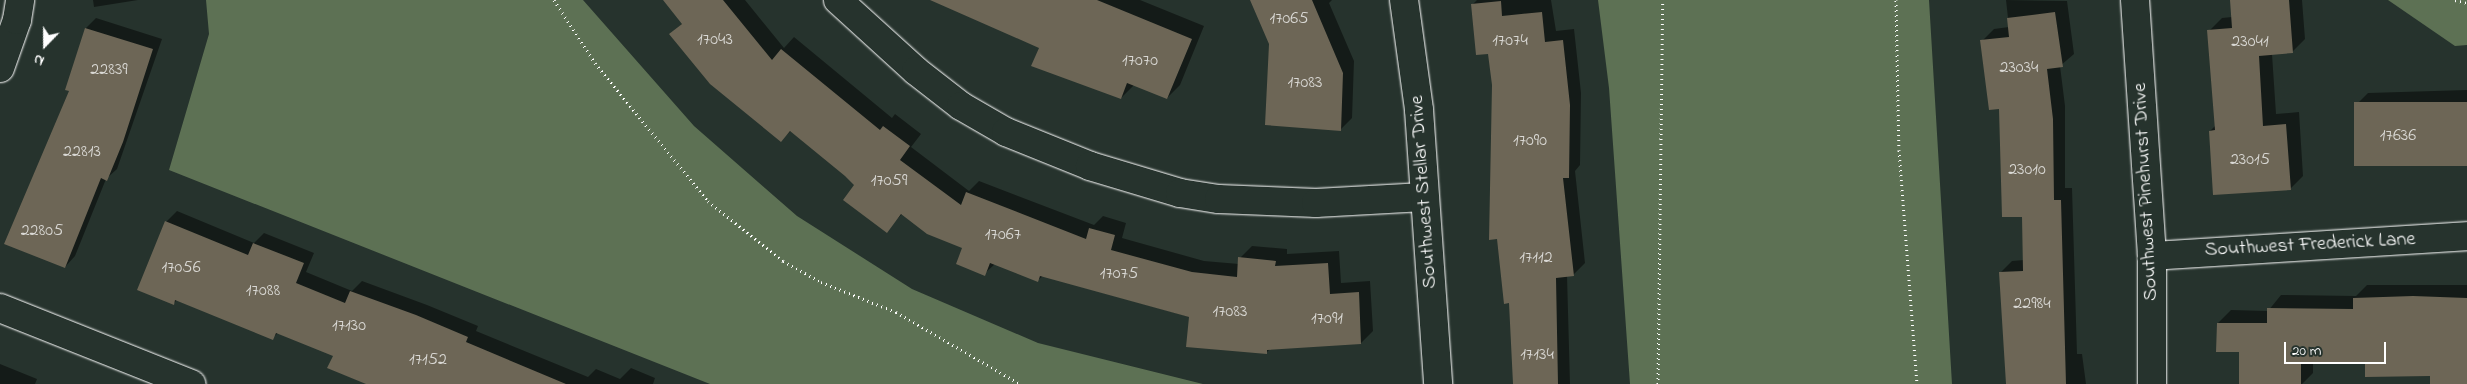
<!DOCTYPE html>
<style>
body{margin:0}
#map{position:relative;width:2467px;height:384px;overflow:hidden;background:#26332d;font-family:"Indie Flower",sans-serif}
div>[style]{position:absolute}
.green>*{inset:0;background:#5d7154}
.shadow>*{inset:0;background:#0007}
.building>*{inset:0;background:#6d6656;transform-origin:0 0}
.path>*{height:3px;margin-top:-1.5px;transform-origin:0;background:repeating-linear-gradient(90deg,#fff 0 1px,transparent 0 5px)}
.roads{filter:drop-shadow(0 0 1px #fff) drop-shadow(0 0 1px #fff)}
.minor>*{height:28px;margin:-14px;padding:0 14px;transform-origin:14px;border-radius:14px;background:#26332d}
span{translate:-50% -50%;white-space:nowrap;text-align:center;line-height:1.15;-webkit-text-stroke:5px #26332d;paint-order:stroke}
.number-label{font-size:18px;color:#dad9d5}
.number-label span{-webkit-text-stroke-width:0}
.street-label{font-size:20px;color:#fff}
.north{position:absolute;left:20px;top:20px;width:50px;height:50px;-webkit-text-stroke:4px #26332d;paint-order:stroke;rotate:202deg;font-size:14px;font-weight:700;line-height:20px;text-align:center;color:#fff}
.north::after{content:'';display:block;margin:auto;width:18px;height:22px;background:#fff;clip-path:polygon(50% 0,100% 100%,50% 72%,0 100%)}
.scale{position:absolute;left:2284px;top:342px;width:102px;height:22px;box-sizing:border-box;border:2px solid #fff;border-top:0;padding-left:6px;font-size:15px;line-height:18px;white-space:nowrap;color:#fff;-webkit-text-stroke:4px #26332d;paint-order:stroke}
</style>
<div id="map">
<div class="green">
<div style="clip-path:polygon(206px 0,583px 0,694px 126px,797px 216px,912px 289px,1038px 343px,1203px 384px,710px 384px,169px 170px,209px 34px)"></div>
<div style="clip-path:polygon(1598px 0,1929px 0,1952px 384px,1630px 384px,1609px 88px)"></div>
<div style="clip-path:polygon(2388px 0,2467px 0,2467px 45px,2455px 46px)"></div>
</div>
<div class="shadow">
<div style="clip-path:polygon(93px 0,138px 0,94px 7px)"></div>
<div style="clip-path:polygon(664px 0,745px 0,784px 48px,794px 37px,892px 118px,895px 114px,921px 134px,911px 147px,969px 191px,979px 181px,1094px 225px,1103px 216px,1126px 223px,1122px 238px,1204px 261px,1239px 264px,1240px 258px,1252px 246px,1287px 249px,1287px 254px,1339px 251px,1341px 283px,1370px 281px,1373px 331px,1361px 343px,1271px 348px,1266px 353px,1190px 317px,1043px 276px,1038px 280px,995px 264px,984px 274px,964px 248px,902px 214px,886px 231px,856px 184px,792px 130px,781px 140px,671px 34px,683px 23px)"></div>
<div style="clip-path:polygon(955px 0,1140px 0,1204px 26px,1180px 85px,1167px 98px,1134px 85px,1121px 98px,1033px 65px,1041px 48px)"></div>
<div style="clip-path:polygon(1252px 0,1332px 0,1329px 3px,1354px 61px,1352px 118px,1340px 130px,1270px 44px)"></div>
<div style="clip-path:polygon(1477px 0,1551px 0,1556px 31px,1574px 29px,1581px 93px,1580px 165px,1575px 171px,1585px 263px,1573px 275px,1567px 275px,1570px 384px,1514px 384px,1510px 302px,1499px 237px,1493px 85px,1489px 53px,1472px 5px)"></div>
<div style="clip-path:polygon(2006px 0,2067px 1px,2074px 54px,2060px 66px,2065px 106px,2065px 188px,2072px 188px,2077px 354px,2082px 354px,2086px 384px,2008px 384px,2000px 273px,2012px 261px,2024px 260px,2023px 215px,2000px 108px,1982px 41px,1994px 29px,2009px 27px)"></div>
<div style="clip-path:polygon(2231px 0,2302px 0,2305px 39px,2292px 52px,2272px 54px,2276px 114px,2299px 112px,2303px 176px,2290px 189px,2210px 131px,2216px 125px,2209px 31px,2222px 18px,2232px 17px)"></div>
<div style="clip-path:polygon(96px 18px,162px 39px,117px 169px,106px 179px,75px 256px,65px 267px,71px 90px,67px 89px,86px 28px)"></div>
<div style="clip-path:polygon(2467px 90px,2467px 165px,2355px 106px,2368px 93px)"></div>
<div style="clip-path:polygon(177px 211px,254px 243px,264px 233px,314px 253px,306px 272px,352px 291px,362px 281px,427px 305px,478px 326px,476px 331px,588px 377px,596px 369px,620px 379px,631px 368px,655px 378px,653px 384px,367px 384px,334px 355px,278px 333px,272px 338px,177px 300px,173px 304px,166px 222px)"></div>
<div style="clip-path:polygon(2367px 285px,2467px 285px,2467px 384px,2431px 384px,2431px 375px,2366px 362px,2313px 363px,2313px 373px,2302px 384px,2240px 384px,2241px 351px,2218px 323px,2231px 310px,2268px 311px,2281px 295px,2356px 296px)"></div>
<div style="clip-path:polygon(0 364px,37px 379px,35px 384px,0 384px)"></div>
</div>
<div class="building">
<div style="clip-path:polygon(663px 0,723px 0,772px 60px,781px 49px,880px 130px,883px 126px,910px 146px,900px 160px,961px 205px,966px 192px,1086px 239px,1089px 228px,1115px 235px,1111px 250px,1192px 272px,1237px 277px,1238px 257px,1276px 261px,1275px 266px,1328px 263px,1330px 294px,1359px 292px,1361px 344px,1267px 350px,1267px 354px,1186px 347px,1189px 317px,1040px 276px,1038px 282px,990px 263px,985px 276px,956px 264px,962px 248px,927px 234px,901px 214px,887px 233px,843px 200px,854px 185px,845px 176px,790px 131px,781px 142px,710px 84px,669px 34px,682px 24px)"></div>
<div style="clip-path:polygon(930px 0,1097px 0,1192px 39px,1167px 99px,1127px 83px,1121px 99px,1031px 66px,1039px 48px)"></div>
<div style="clip-path:polygon(1250px 0,1312px 0,1343px 73px,1341px 131px,1265px 125px,1269px 44px)"></div>
<div style="clip-path:polygon(2230px 0,2289px 0,2293px 53px,2259px 56px,2263px 126px,2286px 124px,2291px 190px,2213px 195px,2209px 131px,2215px 130px,2207px 30px,2232px 28px)"></div>
<div style="clip-path:polygon(1501px 1px,1502px 16px,1542px 12px,1545px 42px,1563px 40px,1570px 105px,1569px 178px,1563px 178px,1574px 276px,1556px 278px,1558px 384px,1513px 384px,1509px 303px,1504px 304px,1497px 239px,1489px 240px,1492px 85px,1488px 54px,1476px 55px,1471px 4px)"></div>
<div style="clip-path:polygon(2055px 12px,2063px 67px,2047px 69px,2053px 119px,2054px 200px,2061px 200px,2066px 384px,2006px 384px,1999px 272px,2023px 271px,2022px 217px,2002px 217px,1999px 109px,1989px 110px,1980px 40px,2009px 37px,2007px 18px)"></div>
<div style="clip-path:polygon(85px 28px,153px 49px,123px 142px,107px 181px,101px 178px,65px 268px,4px 244px,69px 91px,65px 90px)"></div>
<div style="left:2467px;top:102px;width:64px;height:113px;rotate:90deg"></div>
<div style="clip-path:polygon(165px 221px,248px 255px,253px 243px,304px 263px,296px 283px,345px 303px,350px 291px,416px 315px,468px 337px,466px 342px,566px 384px,366px 384px,327px 368px,333px 356px,276px 333px,273px 340px,175px 300px,174px 305px,137px 290px)"></div>
<div style="clip-path:polygon(2413px 296px,2467px 298px,2467px 384px,2430px 384px,2430px 376px,2365px 377px,2365px 364px,2301px 364px,2301px 384px,2239px 384px,2239px 352px,2216px 352px,2217px 323px,2267px 323px,2267px 308px,2353px 309px,2353px 298px)"></div>
</div>
<div class="path">
<div style="left:554px;top:0;width:75px;rotate:56.9deg"></div>
<div style="left:595px;top:63px;width:178px;rotate:50.7deg"></div>
<div style="left:708px;top:201px;width:96px;rotate:38.7deg"></div>
<div style="left:783px;top:261px;width:43px;rotate:28.9deg"></div>
<div style="left:821px;top:282px;width:81px;rotate:21.8deg"></div>
<div style="left:896px;top:312px;width:143px;rotate:30.1deg"></div>
<div style="left:1896px;top:0;width:150px;rotate:88.9deg"></div>
<div style="left:1899px;top:150px;width:235px;rotate:85.6deg"></div>
<div style="left:2455px;top:0;width:12px;rotate:14deg"></div>
<div style="left:1658px;top:384px;width:384px;rotate:-89.3deg"></div>
</div>
<div class="roads">
<div class="minor">
<div style="left:838px;top:0;width:105px;rotate:42.3deg"></div>
<div style="left:916px;top:71px;width:57px;rotate:37.9deg"></div>
<div style="left:961px;top:106px;width:52px;rotate:30deg"></div>
<div style="left:1006px;top:132px;width:91px;rotate:22deg"></div>
<div style="left:1090px;top:166px;width:94px;rotate:16.7deg"></div>
<div style="left:1180px;top:193px;width:39px;rotate:9deg"></div>
<div style="left:1219px;top:199px;width:97px;rotate:2.4deg"></div>
<div style="left:1316px;top:203px;width:108px;rotate:-3.2deg"></div>
<div style="left:1404px;top:0;width:111px;rotate:82.2deg"></div>
<div style="left:1419px;top:110px;width:275px;rotate:86deg"></div>
<div style="left:2135px;top:0;width:257px;rotate:86.2deg"></div>
<div style="left:2152px;top:256px;width:128px;rotate:90deg"></div>
<div style="left:0;top:68px;width:51px;rotate:-70.5deg"></div>
<div style="left:17px;top:20px;width:20px;rotate:-81deg"></div>
<div style="left:2152px;top:256px;width:316px;rotate:-3.6deg"></div>
<div style="left:0;top:308px;width:206px;rotate:21.7deg"></div>
</div>
</div>
<div class="number-label">
<span style="left:1289px;top:19px">17065</span>
<span style="left:715px;top:40px">17043</span>
<span style="left:1510px;top:41px">17074</span>
<span style="left:2250px;top:42px">23041</span>
<span style="left:1140px;top:61px">17070</span>
<span style="left:2019px;top:68px">23034</span>
<span style="left:109px;top:70px">22839</span>
<span style="left:1305px;top:83px">17083</span>
<span style="left:2398px;top:136px">17636</span>
<span style="left:1530px;top:141px">17090</span>
<span style="left:82px;top:152px">22813</span>
<span style="left:2250px;top:160px">23015</span>
<span style="left:2027px;top:170px">23010</span>
<span style="left:889px;top:181px">17059</span>
<span style="left:42px;top:231px">22805</span>
<span style="left:1003px;top:235px">17067</span>
<span style="left:1536px;top:258px">17112</span>
<span style="left:181px;top:268px">17056</span>
<span style="left:1119px;top:274px">17075</span>
<span style="left:263px;top:291px">17088</span>
<span style="left:2032px;top:304px">22984</span>
<span style="left:1230px;top:312px">17083</span>
<span style="left:1327px;top:319px">17091</span>
<span style="left:349px;top:326px">17130</span>
<span style="left:1537px;top:355px">17134</span>
<span style="left:428px;top:360px">17152</span>
</div>
<div class="street-label">
<span style="left:1424px;top:192px;rotate:-94deg">Southwest Stellar Drive</span>
<span style="left:2146px;top:192px;rotate:-93deg">Southwest Pinehurst Drive</span>
<span style="left:2310px;top:245px;rotate:-3deg">Southwest Frederick Lane</span>
</div>
<div class="north">N</div>
<div class="scale">20 m</div>
</div>
